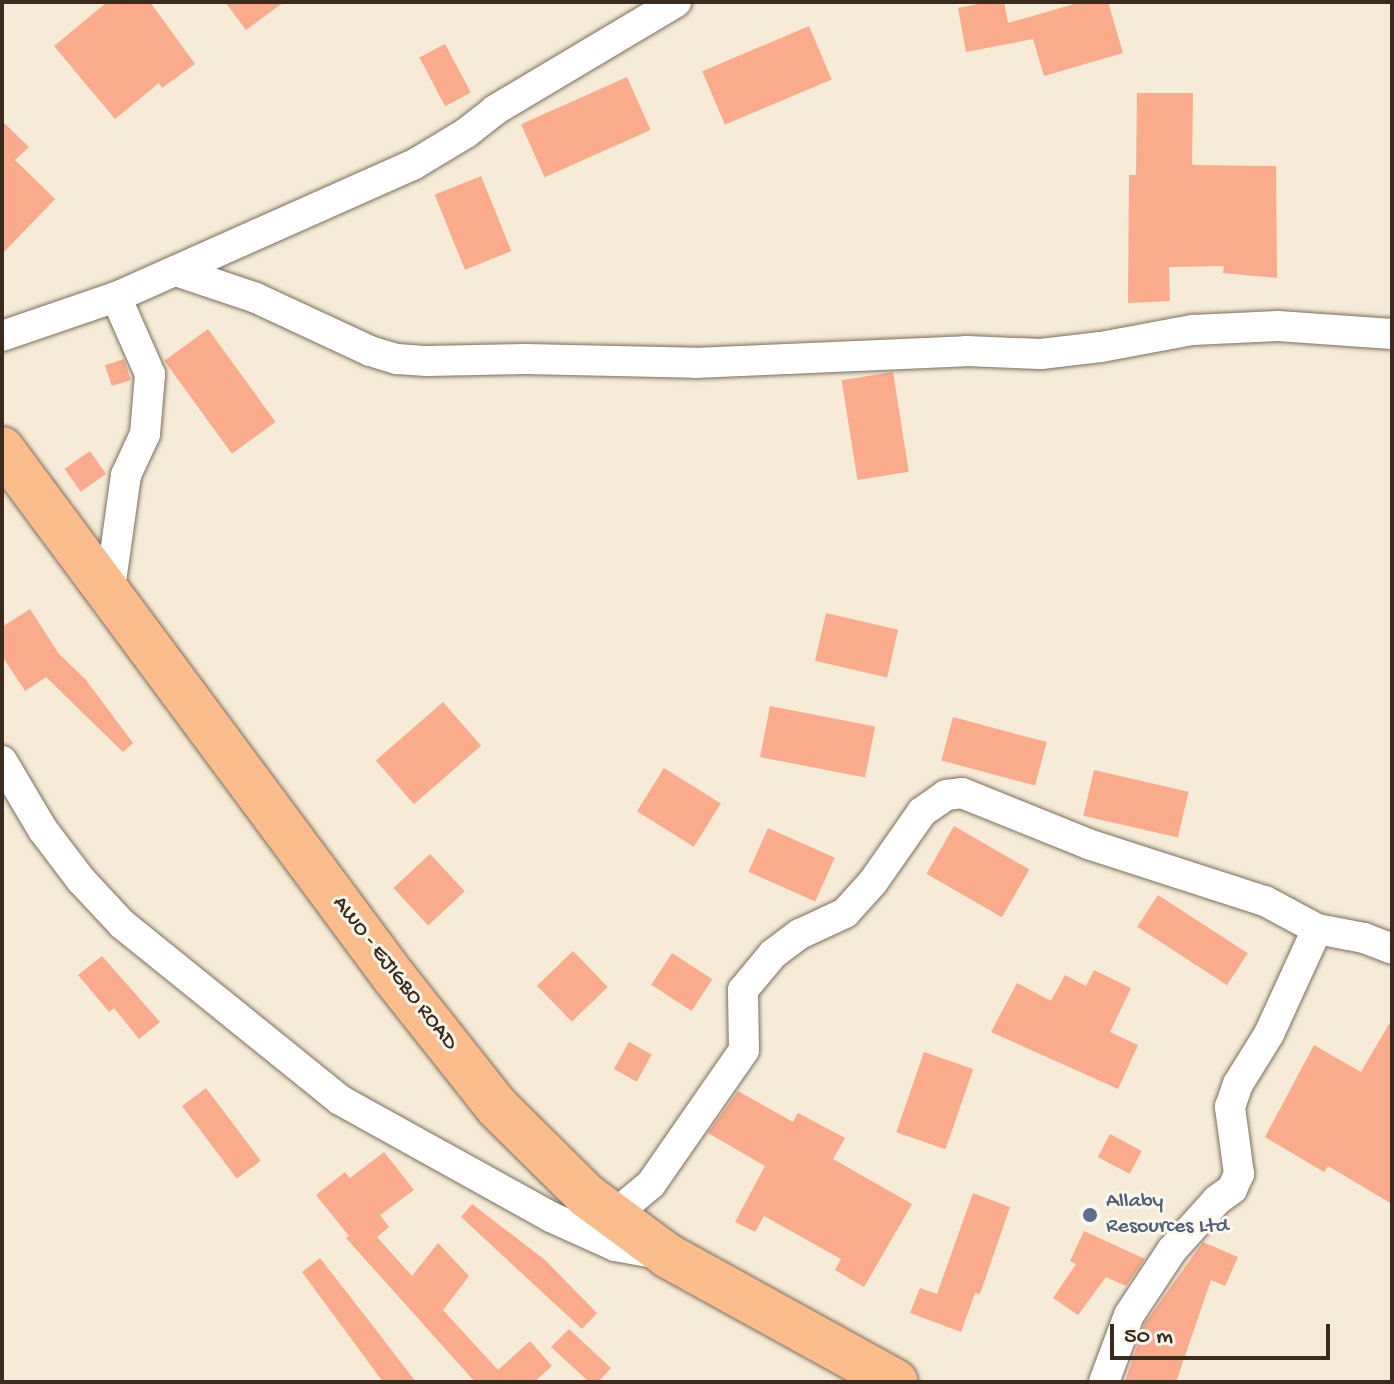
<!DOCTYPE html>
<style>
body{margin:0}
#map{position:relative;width:1394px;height:1384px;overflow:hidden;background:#f6ebd6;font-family:"Gochi Hand",sans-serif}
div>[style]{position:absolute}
.building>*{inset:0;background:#f9ab8b;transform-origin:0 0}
.roads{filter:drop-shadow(0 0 2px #7c6e5e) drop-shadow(0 0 2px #7c6e5e)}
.minor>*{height:30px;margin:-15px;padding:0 15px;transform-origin:15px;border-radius:15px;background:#fff}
.primary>*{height:44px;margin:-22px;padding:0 22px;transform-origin:22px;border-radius:22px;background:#f9bc8a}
.dots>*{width:22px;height:22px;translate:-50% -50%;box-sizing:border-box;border:4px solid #fbf7ec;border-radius:50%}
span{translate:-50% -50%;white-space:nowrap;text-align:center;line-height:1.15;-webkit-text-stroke:6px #fbf7ec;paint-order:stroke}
.street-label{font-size:22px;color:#3b2a1e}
.service-label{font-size:22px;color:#4e5e75}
.left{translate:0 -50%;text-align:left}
.frame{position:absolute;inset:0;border:4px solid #3b2a1e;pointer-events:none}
.scale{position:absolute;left:1110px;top:1324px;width:220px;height:36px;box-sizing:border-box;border:4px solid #3b2a1e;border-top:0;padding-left:10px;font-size:24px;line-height:28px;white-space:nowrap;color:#3b2a1e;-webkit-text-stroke:6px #fbf7ec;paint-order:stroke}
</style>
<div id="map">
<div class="building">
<div style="clip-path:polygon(107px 2px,150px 2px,195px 64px,162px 88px,159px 83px,115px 119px,54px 46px)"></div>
<div style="clip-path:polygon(225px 2px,284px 2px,246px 30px)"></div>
<div style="clip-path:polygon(988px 2px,1004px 2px,1008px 23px,1081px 2px,1108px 2px,1123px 53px,1044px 76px,1033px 39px,966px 52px,958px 8px)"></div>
<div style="left:809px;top:26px;width:58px;height:116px;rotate:67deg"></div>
<div style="left:445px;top:44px;width:55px;height:29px;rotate:62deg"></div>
<div style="left:627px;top:77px;width:58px;height:116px;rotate:66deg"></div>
<div style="clip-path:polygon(1137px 93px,1193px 93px,1192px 165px,1276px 166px,1277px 278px,1223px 273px,1224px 266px,1169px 267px,1170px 301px,1128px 303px,1129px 175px,1136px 175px)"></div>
<div style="clip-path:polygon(2px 121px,29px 147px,15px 160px,55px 199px,2px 254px)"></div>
<div style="left:481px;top:176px;width:81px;height:50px;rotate:68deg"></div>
<div style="left:208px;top:329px;width:115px;height:54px;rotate:54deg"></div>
<div style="left:124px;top:359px;width:22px;height:20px;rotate:72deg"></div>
<div style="left:893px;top:372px;width:101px;height:52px;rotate:81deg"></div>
<div style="left:90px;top:451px;width:28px;height:31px;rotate:55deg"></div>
<div style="clip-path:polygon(30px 609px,59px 654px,86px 680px,133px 743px,123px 752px,46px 677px,25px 691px,2px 656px,2px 627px)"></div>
<div style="left:826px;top:613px;width:74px;height:49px;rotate:13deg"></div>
<div style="left:443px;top:702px;width:58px;height:89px;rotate:49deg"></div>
<div style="left:770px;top:706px;width:107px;height:52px;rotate:11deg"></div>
<div style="left:953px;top:717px;width:97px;height:45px;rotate:15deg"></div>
<div style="left:664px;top:768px;width:67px;height:51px;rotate:32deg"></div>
<div style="left:1094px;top:770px;width:97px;height:47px;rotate:13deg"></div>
<div style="left:954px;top:826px;width:87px;height:55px;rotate:30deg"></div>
<div style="left:768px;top:828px;width:73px;height:48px;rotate:24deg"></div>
<div style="left:430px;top:854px;width:51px;height:50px;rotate:47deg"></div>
<div style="left:1158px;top:895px;width:107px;height:38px;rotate:33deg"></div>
<div style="left:573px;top:951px;width:50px;height:50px;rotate:46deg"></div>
<div style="left:672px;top:953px;width:48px;height:38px;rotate:33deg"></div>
<div style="clip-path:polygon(102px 956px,160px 1022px,139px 1039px,114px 1008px,109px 1012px,78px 975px)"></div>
<div style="clip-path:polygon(1094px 970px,1131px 988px,1110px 1032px,1138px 1045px,1118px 1089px,991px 1032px,1017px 983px,1051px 1001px,1065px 975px,1086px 986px)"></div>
<div style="clip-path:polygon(1392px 1019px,1392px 1204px,1328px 1166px,1324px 1172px,1265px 1137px,1314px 1045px,1361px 1072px)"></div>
<div style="left:629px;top:1042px;width:26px;height:31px;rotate:29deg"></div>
<div style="left:924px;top:1052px;width:52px;height:85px;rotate:19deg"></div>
<div style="left:206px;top:1088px;width:91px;height:30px;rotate:53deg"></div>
<div style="clip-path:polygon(738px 1091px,793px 1122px,798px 1113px,845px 1138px,833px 1159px,912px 1204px,864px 1287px,835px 1270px,841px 1259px,764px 1216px,755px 1232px,735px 1222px,765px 1166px,708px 1133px)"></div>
<div style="left:1110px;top:1134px;width:36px;height:26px;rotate:28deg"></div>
<div style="clip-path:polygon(384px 1152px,414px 1190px,380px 1215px,389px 1227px,377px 1237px,412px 1276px,438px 1243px,469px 1276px,443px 1310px,498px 1370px,530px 1341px,552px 1366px,534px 1382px,475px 1382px,346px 1238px,349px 1236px,316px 1195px,345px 1172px,350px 1178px)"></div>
<div style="clip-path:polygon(973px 1193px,1010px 1207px,980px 1294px,975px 1293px,961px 1332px,910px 1313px,920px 1288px,937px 1294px)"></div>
<div style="clip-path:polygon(472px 1204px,545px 1260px,597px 1313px,582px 1329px,461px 1217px)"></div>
<div style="clip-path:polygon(1084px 1231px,1145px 1259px,1126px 1286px,1106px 1277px,1078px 1315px,1053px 1298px,1076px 1264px,1070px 1261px)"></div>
<div style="clip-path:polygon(1203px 1242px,1238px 1257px,1225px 1286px,1211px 1280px,1176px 1382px,1125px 1382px,1145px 1323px)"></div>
<div style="clip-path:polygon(320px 1258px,376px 1330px,416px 1382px,383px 1382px,302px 1272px)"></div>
<div style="clip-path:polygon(569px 1329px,611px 1368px,598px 1382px,589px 1382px,551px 1347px)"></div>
</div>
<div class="roads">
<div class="minor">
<div style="left:176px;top:271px;width:84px;rotate:18.6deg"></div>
<div style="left:256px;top:298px;width:126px;rotate:24.9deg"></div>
<div style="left:370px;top:351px;width:28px;rotate:17deg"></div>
<div style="left:397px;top:359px;width:30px;rotate:4deg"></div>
<div style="left:427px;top:361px;width:98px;rotate:-1.2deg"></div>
<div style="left:525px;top:359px;width:170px;rotate:1.3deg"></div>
<div style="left:695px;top:363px;width:271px;rotate:-2.5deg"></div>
<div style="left:966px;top:351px;width:75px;rotate:2.3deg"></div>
<div style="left:1041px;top:354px;width:60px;rotate:-6.7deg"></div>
<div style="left:1101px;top:347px;width:94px;rotate:-10.5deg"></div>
<div style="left:1193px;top:330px;width:85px;rotate:-2.7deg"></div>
<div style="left:1278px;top:326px;width:114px;rotate:4deg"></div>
<div style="left:2px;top:336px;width:120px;rotate:-18.9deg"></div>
<div style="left:116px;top:297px;width:325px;rotate:-24deg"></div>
<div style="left:413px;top:165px;width:62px;rotate:-31.1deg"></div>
<div style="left:466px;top:133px;width:37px;rotate:-38deg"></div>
<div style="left:495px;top:110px;width:211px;rotate:-30.8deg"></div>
<div style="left:109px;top:596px;width:122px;rotate:-82deg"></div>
<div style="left:126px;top:475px;width:45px;rotate:-65.1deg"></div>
<div style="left:145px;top:434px;width:60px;rotate:-85.2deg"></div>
<div style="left:150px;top:374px;width:84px;rotate:-113.8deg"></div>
<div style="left:2px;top:761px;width:80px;rotate:59.3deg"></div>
<div style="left:43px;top:830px;width:63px;rotate:52.8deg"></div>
<div style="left:81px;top:880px;width:60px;rotate:47deg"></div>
<div style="left:122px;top:924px;width:280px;rotate:38.9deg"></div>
<div style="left:340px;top:1100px;width:241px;rotate:29deg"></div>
<div style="left:551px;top:1217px;width:70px;rotate:24.4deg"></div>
<div style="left:615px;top:1246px;width:45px;rotate:10.3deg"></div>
<div style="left:614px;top:1215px;width:48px;rotate:-40deg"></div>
<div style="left:651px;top:1184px;width:163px;rotate:-55.2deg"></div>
<div style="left:744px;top:1050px;width:60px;rotate:-91deg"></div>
<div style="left:743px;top:990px;width:47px;rotate:-50.2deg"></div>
<div style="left:773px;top:954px;width:34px;rotate:-37deg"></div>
<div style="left:800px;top:934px;width:50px;rotate:-25deg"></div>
<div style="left:845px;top:913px;width:42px;rotate:-47.9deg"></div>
<div style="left:873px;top:882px;width:85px;rotate:-55deg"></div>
<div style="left:922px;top:812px;width:29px;rotate:-35deg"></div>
<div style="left:946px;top:795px;width:16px;rotate:-7deg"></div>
<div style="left:962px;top:793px;width:136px;rotate:22deg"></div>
<div style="left:1088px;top:844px;width:186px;rotate:17.9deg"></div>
<div style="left:1265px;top:901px;width:59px;rotate:28.3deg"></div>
<div style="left:1317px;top:929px;width:48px;rotate:10.8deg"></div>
<div style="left:1364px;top:938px;width:30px;rotate:21deg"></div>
<div style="left:1104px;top:1382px;width:72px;rotate:-69.5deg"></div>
<div style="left:1129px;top:1315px;width:78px;rotate:-56.5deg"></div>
<div style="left:1172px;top:1250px;width:67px;rotate:-48deg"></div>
<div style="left:1217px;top:1200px;width:19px;rotate:-36deg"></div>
<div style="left:1232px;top:1189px;width:17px;rotate:-65deg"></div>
<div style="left:1239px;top:1174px;width:68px;rotate:-97.7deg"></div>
<div style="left:1230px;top:1107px;width:24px;rotate:-71deg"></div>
<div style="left:1238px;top:1084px;width:59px;rotate:-58.2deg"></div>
<div style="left:1269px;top:1034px;width:115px;rotate:-65.4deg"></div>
</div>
<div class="primary">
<div style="left:2px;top:449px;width:658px;rotate:53.41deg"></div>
<div style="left:394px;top:977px;width:166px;rotate:51.6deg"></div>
<div style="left:497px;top:1107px;width:127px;rotate:44.7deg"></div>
<div style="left:587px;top:1196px;width:101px;rotate:36.5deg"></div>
<div style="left:668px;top:1256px;width:260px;rotate:28.9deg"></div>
</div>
</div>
<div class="dots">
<div style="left:1090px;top:1215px;background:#5c6f8a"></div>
</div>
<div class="street-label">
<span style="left:394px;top:974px;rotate:52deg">AWO - EJIGBO ROAD</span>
</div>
<div class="service-label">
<span class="left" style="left:1106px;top:1215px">Allaby<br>Resources Ltd</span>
</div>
<div class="frame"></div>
<div class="scale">50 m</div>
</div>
